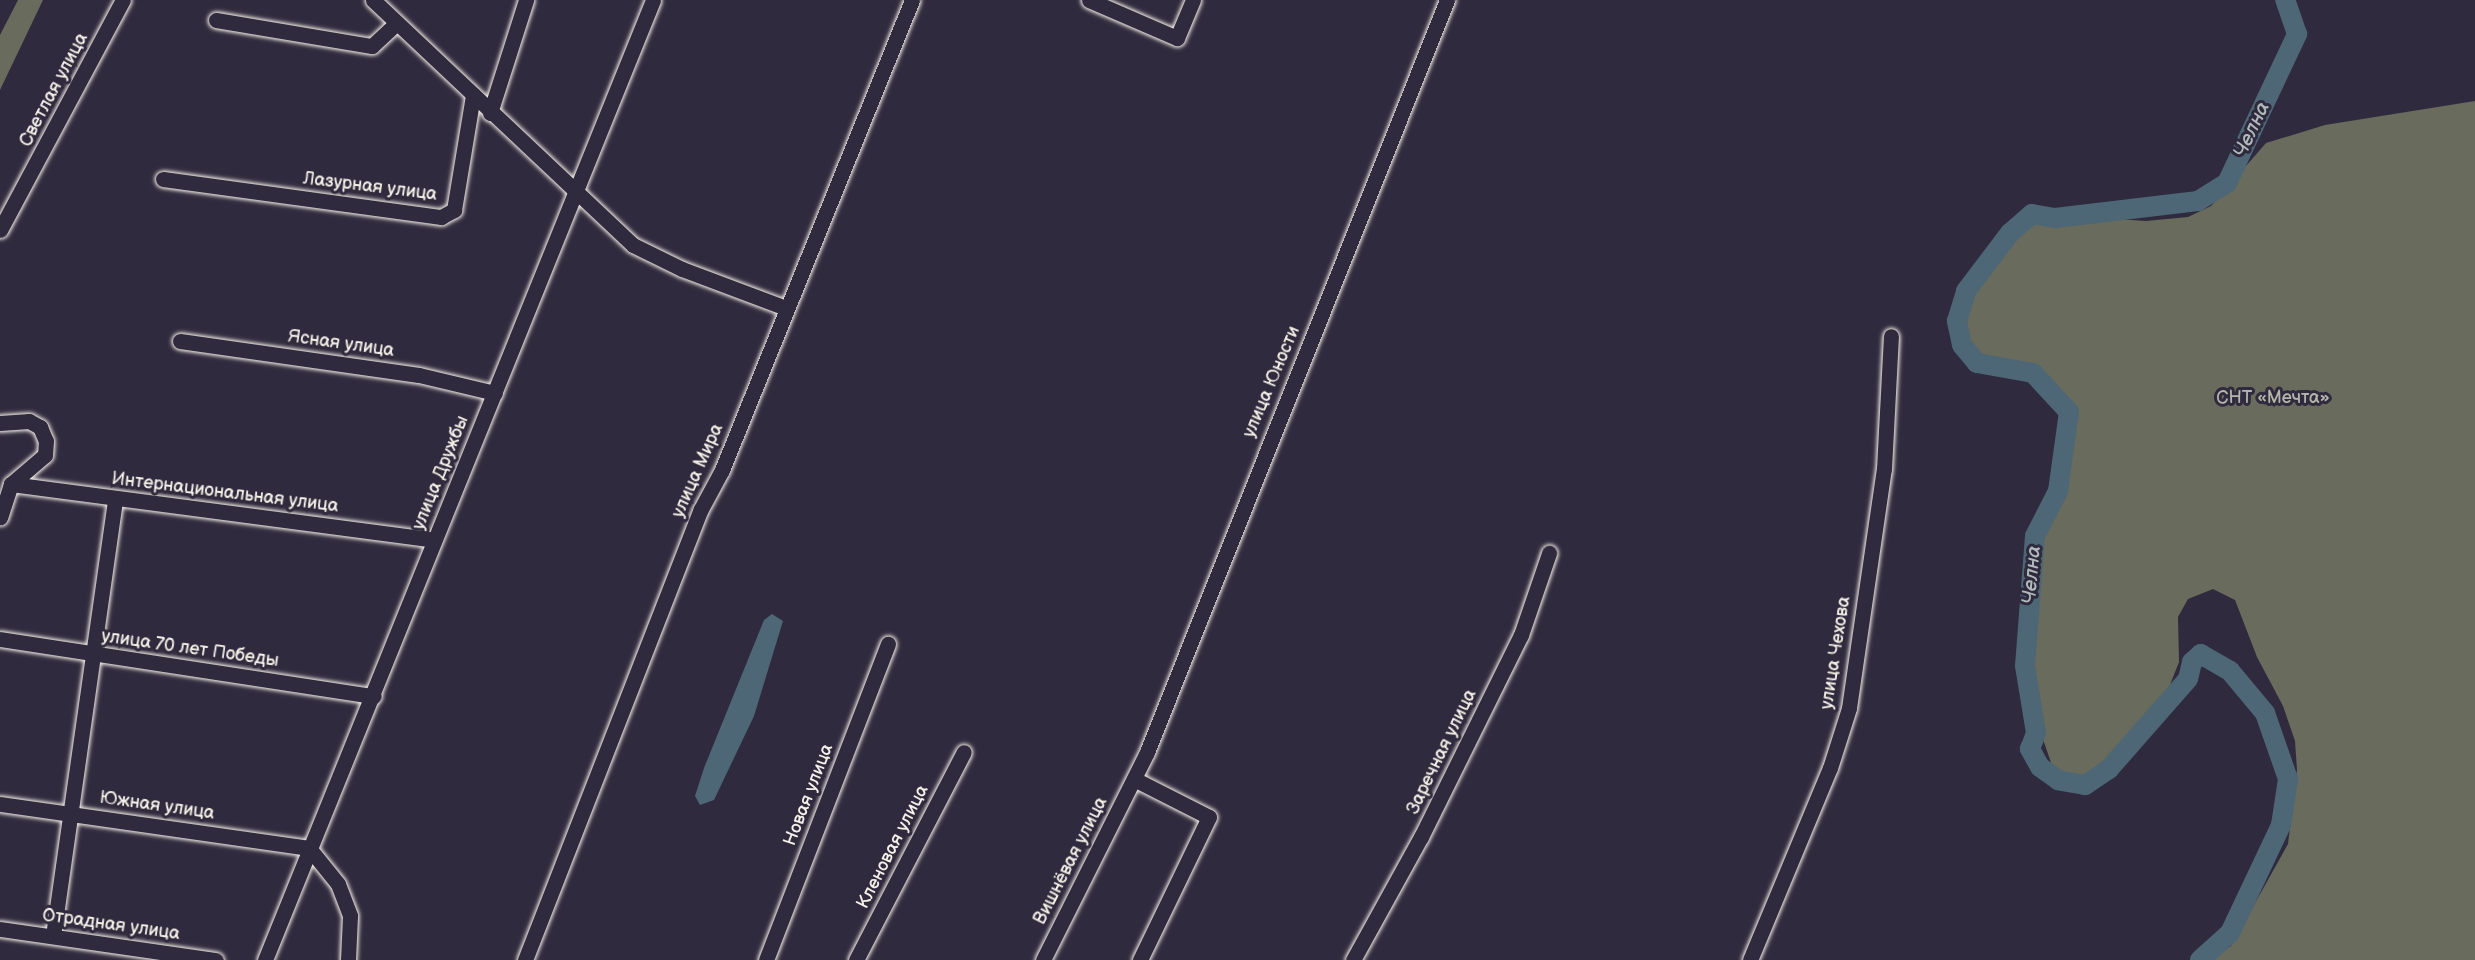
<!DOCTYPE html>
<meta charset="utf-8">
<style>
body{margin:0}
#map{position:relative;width:2475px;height:960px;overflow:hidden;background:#2f2a3d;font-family:"Balsamiq Sans",sans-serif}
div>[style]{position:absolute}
.green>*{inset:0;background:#696b5c}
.water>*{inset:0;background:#4d6776}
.river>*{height:20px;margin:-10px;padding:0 10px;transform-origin:10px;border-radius:10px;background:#4d6776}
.roads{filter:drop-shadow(0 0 2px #f4f1e8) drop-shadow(0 0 2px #f4f1e8)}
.minor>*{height:15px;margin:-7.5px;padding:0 7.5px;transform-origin:7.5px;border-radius:7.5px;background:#2f2a3d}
span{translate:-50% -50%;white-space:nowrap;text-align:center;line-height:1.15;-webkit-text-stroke:6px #2f2a3d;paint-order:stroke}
.street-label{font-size:18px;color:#f4f1e8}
.park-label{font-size:18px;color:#b5b5a9}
.water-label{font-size:20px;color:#b1baba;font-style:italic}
</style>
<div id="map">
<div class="green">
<div style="clip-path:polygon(18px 0,43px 0,0 90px,0 35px)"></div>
<div style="clip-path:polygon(2475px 101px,2475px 960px,2211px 960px,2231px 946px,2288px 844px,2297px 770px,2295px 741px,2283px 706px,2257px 657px,2235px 600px,2213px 589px,2188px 599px,2178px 617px,2179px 662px,2153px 728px,2142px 741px,2092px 785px,2076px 787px,2056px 777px,2037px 722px,2028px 661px,2034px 579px,2050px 513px,2073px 452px,2073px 426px,2032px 379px,1984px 371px,1970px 358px,1961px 344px,1965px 304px,2014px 230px,2028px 218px,2058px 225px,2103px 218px,2146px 221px,2188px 217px,2211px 206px,2266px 143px,2325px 125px)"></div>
</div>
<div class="water">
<div style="clip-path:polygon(772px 614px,783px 621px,754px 716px,714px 800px,700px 805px,695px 796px,704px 768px,764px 620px)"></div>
</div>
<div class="river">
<div style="left:2200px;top:960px;width:40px;rotate:-42deg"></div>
<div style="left:2230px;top:933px;width:119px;rotate:-64.7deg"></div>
<div style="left:2281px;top:825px;width:47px;rotate:-81.3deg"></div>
<div style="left:2288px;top:779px;width:70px;rotate:-109.2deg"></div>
<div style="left:2265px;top:713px;width:55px;rotate:-129.8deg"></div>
<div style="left:2230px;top:671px;width:34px;rotate:-150deg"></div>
<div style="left:2201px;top:654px;width:12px;rotate:138deg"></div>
<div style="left:2192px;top:662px;width:17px;rotate:103deg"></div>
<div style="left:2188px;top:679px;width:120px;rotate:131.3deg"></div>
<div style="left:2109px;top:769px;width:29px;rotate:146deg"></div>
<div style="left:2085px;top:785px;width:27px;rotate:-170deg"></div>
<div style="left:2058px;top:780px;width:22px;rotate:-144deg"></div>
<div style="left:2040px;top:767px;width:21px;rotate:-119deg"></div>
<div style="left:2030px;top:749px;width:17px;rotate:-69deg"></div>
<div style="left:2036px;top:733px;width:68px;rotate:-99.3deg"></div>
<div style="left:2025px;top:666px;width:130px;rotate:-85.6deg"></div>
<div style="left:2035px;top:536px;width:51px;rotate:-62.9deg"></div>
<div style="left:2058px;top:491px;width:80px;rotate:-82.1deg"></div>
<div style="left:2069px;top:412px;width:53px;rotate:-132.7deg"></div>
<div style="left:2033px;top:373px;width:57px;rotate:-169.9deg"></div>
<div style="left:1977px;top:363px;width:23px;rotate:-130deg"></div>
<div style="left:1962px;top:345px;width:25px;rotate:-102deg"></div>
<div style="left:1957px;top:321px;width:31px;rotate:-73deg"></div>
<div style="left:1966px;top:291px;width:73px;rotate:-52.8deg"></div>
<div style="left:2010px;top:233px;width:29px;rotate:-41deg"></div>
<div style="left:2032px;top:214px;width:23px;rotate:10deg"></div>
<div style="left:2055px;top:218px;width:144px;rotate:-6.8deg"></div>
<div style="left:2198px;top:201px;width:34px;rotate:-32deg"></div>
<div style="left:2227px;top:183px;width:165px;rotate:-64.8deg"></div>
<div style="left:2297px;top:34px;width:36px;rotate:-109deg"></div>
</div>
<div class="roads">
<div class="minor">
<div style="left:373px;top:0;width:357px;rotate:43.3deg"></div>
<div style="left:633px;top:245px;width:55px;rotate:26.1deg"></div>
<div style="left:682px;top:269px;width:111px;rotate:20.6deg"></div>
<div style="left:1089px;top:0;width:96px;rotate:23.4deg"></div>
<div style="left:1177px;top:38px;width:41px;rotate:-67.2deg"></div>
<div style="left:216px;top:20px;width:158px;rotate:9.5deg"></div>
<div style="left:372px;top:46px;width:34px;rotate:-43deg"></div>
<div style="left:490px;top:113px;width:119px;rotate:-72.3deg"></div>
<div style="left:163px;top:179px;width:281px;rotate:7.8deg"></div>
<div style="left:441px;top:217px;width:15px;rotate:-28deg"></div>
<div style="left:454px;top:210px;width:117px;rotate:-80.6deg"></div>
<div style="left:0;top:230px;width:261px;rotate:-61.9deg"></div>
<div style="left:180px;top:341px;width:241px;rotate:8.1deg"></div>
<div style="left:419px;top:375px;width:78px;rotate:13.3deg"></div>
<div style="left:0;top:423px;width:29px;rotate:-4deg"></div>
<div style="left:29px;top:421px;width:13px;rotate:29deg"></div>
<div style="left:40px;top:427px;width:15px;rotate:67deg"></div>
<div style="left:46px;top:441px;width:14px;rotate:94deg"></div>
<div style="left:45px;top:455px;width:45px;rotate:139.5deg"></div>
<div style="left:11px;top:484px;width:35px;rotate:108deg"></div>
<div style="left:11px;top:484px;width:427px;rotate:7.5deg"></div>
<div style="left:0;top:639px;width:378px;rotate:8.7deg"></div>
<div style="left:1134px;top:779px;width:84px;rotate:26.9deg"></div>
<div style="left:1209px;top:817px;width:159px;rotate:115.8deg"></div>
<div style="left:0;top:804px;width:312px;rotate:8.1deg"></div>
<div style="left:309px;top:848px;width:46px;rotate:51.1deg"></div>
<div style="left:338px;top:884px;width:34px;rotate:69deg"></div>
<div style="left:350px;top:916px;width:44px;rotate:92.6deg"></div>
<div style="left:0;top:929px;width:218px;rotate:8.2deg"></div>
<div style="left:53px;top:936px;width:440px;rotate:-81.9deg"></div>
<div style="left:265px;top:960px;width:1035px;rotate:-67.99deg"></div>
<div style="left:525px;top:960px;width:484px;rotate:-68.7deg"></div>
<div style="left:701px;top:509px;width:44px;rotate:-61.7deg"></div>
<div style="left:722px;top:470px;width:507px;rotate:-67.99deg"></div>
<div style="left:766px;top:960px;width:339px;rotate:-68.9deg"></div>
<div style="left:856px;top:960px;width:234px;rotate:-62.6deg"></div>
<div style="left:1043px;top:960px;width:233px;rotate:-63.4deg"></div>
<div style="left:1147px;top:752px;width:810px;rotate:-68.25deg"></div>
<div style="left:1353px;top:960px;width:141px;rotate:-61.1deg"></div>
<div style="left:1421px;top:837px;width:225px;rotate:-63.7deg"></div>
<div style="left:1521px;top:635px;width:87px;rotate:-71.1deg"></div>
<div style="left:1750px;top:960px;width:208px;rotate:-67.4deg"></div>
<div style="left:1830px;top:768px;width:63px;rotate:-72.4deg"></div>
<div style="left:1849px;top:708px;width:242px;rotate:-81.7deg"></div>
<div style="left:1884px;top:469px;width:133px;rotate:-87deg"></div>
</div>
</div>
<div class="street-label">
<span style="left:54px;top:90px;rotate:-62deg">Светлая улица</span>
<span style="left:370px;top:187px;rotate:7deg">Лазурная улица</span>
<span style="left:341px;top:344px;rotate:8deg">Ясная улица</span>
<span style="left:1272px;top:382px;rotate:-67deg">улица Юности</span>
<span style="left:698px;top:471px;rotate:-66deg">улица Мира</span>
<span style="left:441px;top:473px;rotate:-68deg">улица Дружбы</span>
<span style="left:225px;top:493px;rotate:7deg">Интернациональная улица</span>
<span style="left:190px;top:649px;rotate:8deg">улица 70 лет Победы</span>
<span style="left:1836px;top:653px;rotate:-81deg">улица Чехова</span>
<span style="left:1442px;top:752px;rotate:-64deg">Заречная улица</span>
<span style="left:809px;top:795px;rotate:-69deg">Новая улица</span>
<span style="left:157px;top:806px;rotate:8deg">Южная улица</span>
<span style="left:893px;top:847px;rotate:-63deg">Кленовая улица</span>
<span style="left:1071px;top:861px;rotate:-63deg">Вишнёвая улица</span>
<span style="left:111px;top:925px;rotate:8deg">Отрадная улица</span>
</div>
<div class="park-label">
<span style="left:2273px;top:398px">СНТ «Мечта»</span>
</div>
<div class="water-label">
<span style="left:2252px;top:130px;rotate:-65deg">Челна</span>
<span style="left:2032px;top:575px;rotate:-85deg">Челна</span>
</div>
</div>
